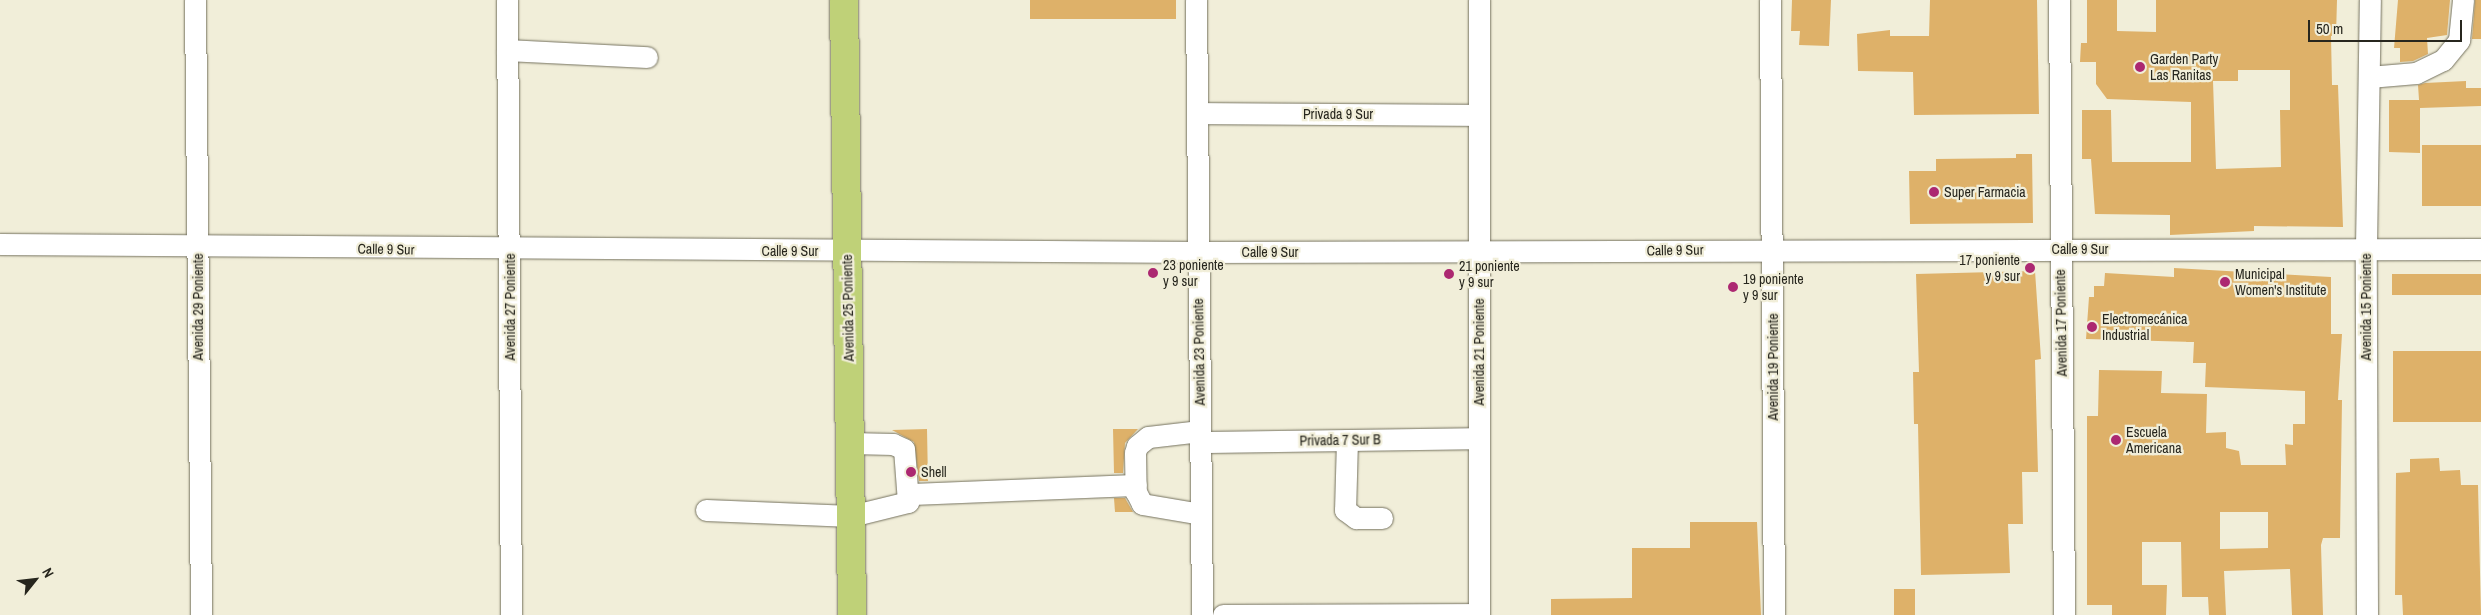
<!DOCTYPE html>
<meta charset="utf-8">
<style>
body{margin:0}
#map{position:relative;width:2481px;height:615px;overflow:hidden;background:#f1eed9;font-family:"Archivo Narrow",sans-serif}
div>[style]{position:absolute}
.building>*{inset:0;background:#deb169;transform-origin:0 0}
.roads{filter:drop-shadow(0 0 1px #75725f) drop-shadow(0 0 1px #75725f)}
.minor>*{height:21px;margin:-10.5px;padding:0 10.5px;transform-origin:10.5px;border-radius:10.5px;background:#fff}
.major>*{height:28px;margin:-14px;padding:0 14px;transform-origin:14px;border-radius:14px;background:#bfd178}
.dots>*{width:14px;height:14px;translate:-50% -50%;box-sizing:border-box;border:2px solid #f1eed9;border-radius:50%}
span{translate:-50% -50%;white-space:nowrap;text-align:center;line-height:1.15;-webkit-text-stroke:4.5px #f1eed9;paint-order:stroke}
.poi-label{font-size:14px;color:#27261e}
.left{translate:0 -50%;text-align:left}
.right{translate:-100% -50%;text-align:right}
.street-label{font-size:14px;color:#27261e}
.north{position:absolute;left:10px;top:555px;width:50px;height:50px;-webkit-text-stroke:4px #f1eed9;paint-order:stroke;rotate:61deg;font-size:14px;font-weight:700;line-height:20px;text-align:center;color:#27261e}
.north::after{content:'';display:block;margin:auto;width:18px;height:22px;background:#27261e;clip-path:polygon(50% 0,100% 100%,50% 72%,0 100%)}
.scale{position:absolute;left:2308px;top:20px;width:154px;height:22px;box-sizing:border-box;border:2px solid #27261e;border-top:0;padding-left:6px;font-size:15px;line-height:18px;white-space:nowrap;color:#27261e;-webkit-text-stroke:4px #f1eed9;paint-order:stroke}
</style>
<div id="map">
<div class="building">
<div style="left:1030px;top:0;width:146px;height:19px"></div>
<div style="clip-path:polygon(1792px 0,1831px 0,1829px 46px,1799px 45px,1800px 31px,1791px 31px)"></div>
<div style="clip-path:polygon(1930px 0,2037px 0,2039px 114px,1914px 115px,1913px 72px,1858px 71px,1857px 34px,1890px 30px,1890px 36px,1929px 36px)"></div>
<div style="clip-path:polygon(evenodd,2087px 0,2117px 0,2117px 31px,2156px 32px,2156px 0,2337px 0,2336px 36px,2331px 36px,2332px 85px,2338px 85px,2343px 227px,2254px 226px,2254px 231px,2170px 235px,2170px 215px,2095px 214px,2091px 159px,2082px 159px,2082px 110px,2111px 110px,2112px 162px,2191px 162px,2191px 102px,2107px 99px,2096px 84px,2096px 62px,2080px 62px,2081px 43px,2087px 43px,2087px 0,2238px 70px,2290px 70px,2290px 110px,2280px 110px,2281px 167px,2216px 169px,2213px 81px,2238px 81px,2238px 70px)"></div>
<div style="clip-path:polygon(2398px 0,2450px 0,2447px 35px,2427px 38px,2428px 54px,2413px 61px,2400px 62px,2400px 48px,2394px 48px)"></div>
<div style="clip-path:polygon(2475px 0,2481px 0,2481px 39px,2472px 39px)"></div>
<div style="clip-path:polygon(2466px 81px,2466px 88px,2481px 88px,2481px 106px,2420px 108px,2420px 153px,2389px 152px,2389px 100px,2419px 100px,2418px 85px,2425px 83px)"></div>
<div style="left:2422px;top:145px;width:59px;height:61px"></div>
<div style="clip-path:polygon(2016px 154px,2032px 154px,2033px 223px,1910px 224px,1909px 171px,1936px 171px,1936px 159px,2016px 158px)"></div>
<div style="clip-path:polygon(evenodd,2174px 268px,2331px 277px,2331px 334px,2342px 334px,2338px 400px,2342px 400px,2340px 538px,2323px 538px,2321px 545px,2323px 615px,2292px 615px,2290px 569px,2224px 571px,2226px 615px,2209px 615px,2208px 597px,2182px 597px,2181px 542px,2142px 542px,2142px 585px,2167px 585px,2166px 615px,2112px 615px,2112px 605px,2087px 605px,2087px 416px,2098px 416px,2099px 370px,2162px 371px,2161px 393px,2207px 394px,2206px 433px,2226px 432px,2226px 448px,2239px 451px,2241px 465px,2286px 465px,2285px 444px,2293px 445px,2293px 424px,2305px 424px,2305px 391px,2205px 387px,2206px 363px,2193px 363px,2194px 342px,2086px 339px,2089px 297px,2094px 297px,2094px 286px,2104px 286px,2105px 273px,2174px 277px,2174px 268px,2220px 512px,2268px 512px,2268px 548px,2220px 549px,2220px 512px)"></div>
<div style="clip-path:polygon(2035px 271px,2041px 359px,2035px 360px,2038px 472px,2022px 472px,2023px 524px,2008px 524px,2010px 573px,1921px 575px,1918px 424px,1914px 424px,1913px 372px,1919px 372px,1916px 274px)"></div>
<div style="left:2481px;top:274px;width:21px;height:89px;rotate:90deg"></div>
<div style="left:2481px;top:351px;width:71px;height:88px;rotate:90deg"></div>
<div style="clip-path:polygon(927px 429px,928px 481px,919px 481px,914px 442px,892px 430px)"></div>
<div style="clip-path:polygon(1113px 429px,1138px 429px,1125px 443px,1123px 473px,1114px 473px)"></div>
<div style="clip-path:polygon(2439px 458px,2440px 471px,2460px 470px,2461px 485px,2478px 485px,2481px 615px,2403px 615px,2402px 595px,2395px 595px,2396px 473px,2410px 472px,2410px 459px)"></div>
<div style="clip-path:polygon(1114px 498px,1125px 498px,1133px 512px,1115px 512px)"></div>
<div style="clip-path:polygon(1690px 522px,1757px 522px,1761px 615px,1551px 615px,1551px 599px,1632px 598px,1632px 548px,1690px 548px)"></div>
<div style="left:1894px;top:589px;width:21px;height:26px"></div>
</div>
<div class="roads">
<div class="minor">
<div style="left:195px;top:0;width:615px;rotate:89.44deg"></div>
<div style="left:507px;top:0;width:615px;rotate:89.63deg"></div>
<div style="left:1196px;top:0;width:615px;rotate:89.44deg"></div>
<div style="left:1479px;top:0;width:615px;rotate:90deg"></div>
<div style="left:1770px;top:0;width:615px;rotate:89.63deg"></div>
<div style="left:2059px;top:0;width:615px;rotate:89.53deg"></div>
<div style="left:507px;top:50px;width:140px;rotate:2.9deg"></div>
<div style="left:2369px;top:77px;width:47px;rotate:-4.9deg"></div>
<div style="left:2416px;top:73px;width:30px;rotate:-26deg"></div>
<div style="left:2443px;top:60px;width:26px;rotate:-51deg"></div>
<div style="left:2459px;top:40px;width:40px;rotate:-84.3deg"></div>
<div style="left:1198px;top:113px;width:281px;rotate:0.4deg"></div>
<div style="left:0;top:244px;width:1198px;rotate:0.38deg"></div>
<div style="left:1198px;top:252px;width:1283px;rotate:-0.13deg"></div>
<div style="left:1200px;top:431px;width:52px;rotate:173.4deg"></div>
<div style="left:1148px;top:437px;width:14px;rotate:141deg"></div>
<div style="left:1137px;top:446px;width:7px;rotate:106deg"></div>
<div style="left:1135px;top:453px;width:39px;rotate:89deg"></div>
<div style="left:1136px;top:492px;width:13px;rotate:63deg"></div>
<div style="left:1142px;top:504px;width:60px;rotate:9.6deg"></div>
<div style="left:1347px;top:440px;width:70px;rotate:91.6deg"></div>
<div style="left:1345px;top:510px;width:14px;rotate:36deg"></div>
<div style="left:1356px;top:518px;width:26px"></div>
<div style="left:1200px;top:442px;width:279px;rotate:-0.8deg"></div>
<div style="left:910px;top:494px;width:226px;rotate:-2.3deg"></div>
<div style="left:706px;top:510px;width:145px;rotate:2.4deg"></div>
<div style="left:851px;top:516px;width:59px;rotate:-13.8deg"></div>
<div style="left:908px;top:502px;width:53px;rotate:-94.3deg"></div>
<div style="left:904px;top:449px;width:12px;rotate:-156deg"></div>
<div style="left:893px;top:444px;width:43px;rotate:-178.7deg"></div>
<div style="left:1223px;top:615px;width:256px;rotate:-0.2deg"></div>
<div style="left:2367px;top:615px;width:368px;rotate:-90.2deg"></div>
<div style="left:2366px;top:247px;width:247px;rotate:-89.1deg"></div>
</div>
<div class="major">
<div style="left:844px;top:0;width:615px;rotate:89.25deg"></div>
</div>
</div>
<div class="dots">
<div style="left:2140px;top:67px;background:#ac2871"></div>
<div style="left:1934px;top:192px;background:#ac2871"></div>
<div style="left:2030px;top:268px;background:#ac2871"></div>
<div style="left:1153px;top:273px;background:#ac2871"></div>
<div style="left:1449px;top:274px;background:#ac2871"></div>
<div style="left:2225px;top:282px;background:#ac2871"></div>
<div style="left:1733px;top:287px;background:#ac2871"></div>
<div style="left:2092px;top:327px;background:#ac2871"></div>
<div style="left:2116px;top:440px;background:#ac2871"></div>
<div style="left:911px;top:472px;background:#ac2871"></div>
</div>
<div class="poi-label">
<span class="left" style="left:2150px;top:67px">Garden Party<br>Las Ranitas</span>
<span class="left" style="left:1944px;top:192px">Super Farmacia</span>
<span class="right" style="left:2020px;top:268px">17 poniente<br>y 9 sur</span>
<span class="left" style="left:1163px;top:273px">23 poniente<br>y 9 sur</span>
<span class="left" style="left:1459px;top:274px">21 poniente<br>y 9 sur</span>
<span class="left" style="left:2235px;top:282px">Municipal<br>Women's Institute</span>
<span class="left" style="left:1743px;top:287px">19 poniente<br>y 9 sur</span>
<span class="left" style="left:2102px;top:327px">Electromecánica<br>Industrial</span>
<span class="left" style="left:2126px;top:440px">Escuela<br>Americana</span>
<span class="left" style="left:921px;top:472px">Shell</span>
</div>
<div class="street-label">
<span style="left:1338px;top:114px">Privada 9 Sur</span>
<span style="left:386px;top:249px;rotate:1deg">Calle 9 Sur</span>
<span style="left:2080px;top:249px">Calle 9 Sur</span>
<span style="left:1675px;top:250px;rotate:-1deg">Calle 9 Sur</span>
<span style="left:790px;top:251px">Calle 9 Sur</span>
<span style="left:1270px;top:252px">Calle 9 Sur</span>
<span style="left:198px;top:307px;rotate:-90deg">Avenida 29 Poniente</span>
<span style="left:510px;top:307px;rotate:-90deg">Avenida 27 Poniente</span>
<span style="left:2366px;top:307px;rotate:-90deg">Avenida 15 Poniente</span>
<span style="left:848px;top:308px;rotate:-91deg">Avenida 25 Poniente</span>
<span style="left:2061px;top:323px;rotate:-91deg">Avenida 17 Poniente</span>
<span style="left:1199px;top:352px;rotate:-91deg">Avenida 23 Poniente</span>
<span style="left:1479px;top:352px;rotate:-90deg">Avenida 21 Poniente</span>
<span style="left:1773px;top:367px;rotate:-90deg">Avenida 19 Poniente</span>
<span style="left:1340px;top:440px;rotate:-1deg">Privada 7 Sur B</span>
</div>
<div class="north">N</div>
<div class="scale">50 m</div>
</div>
